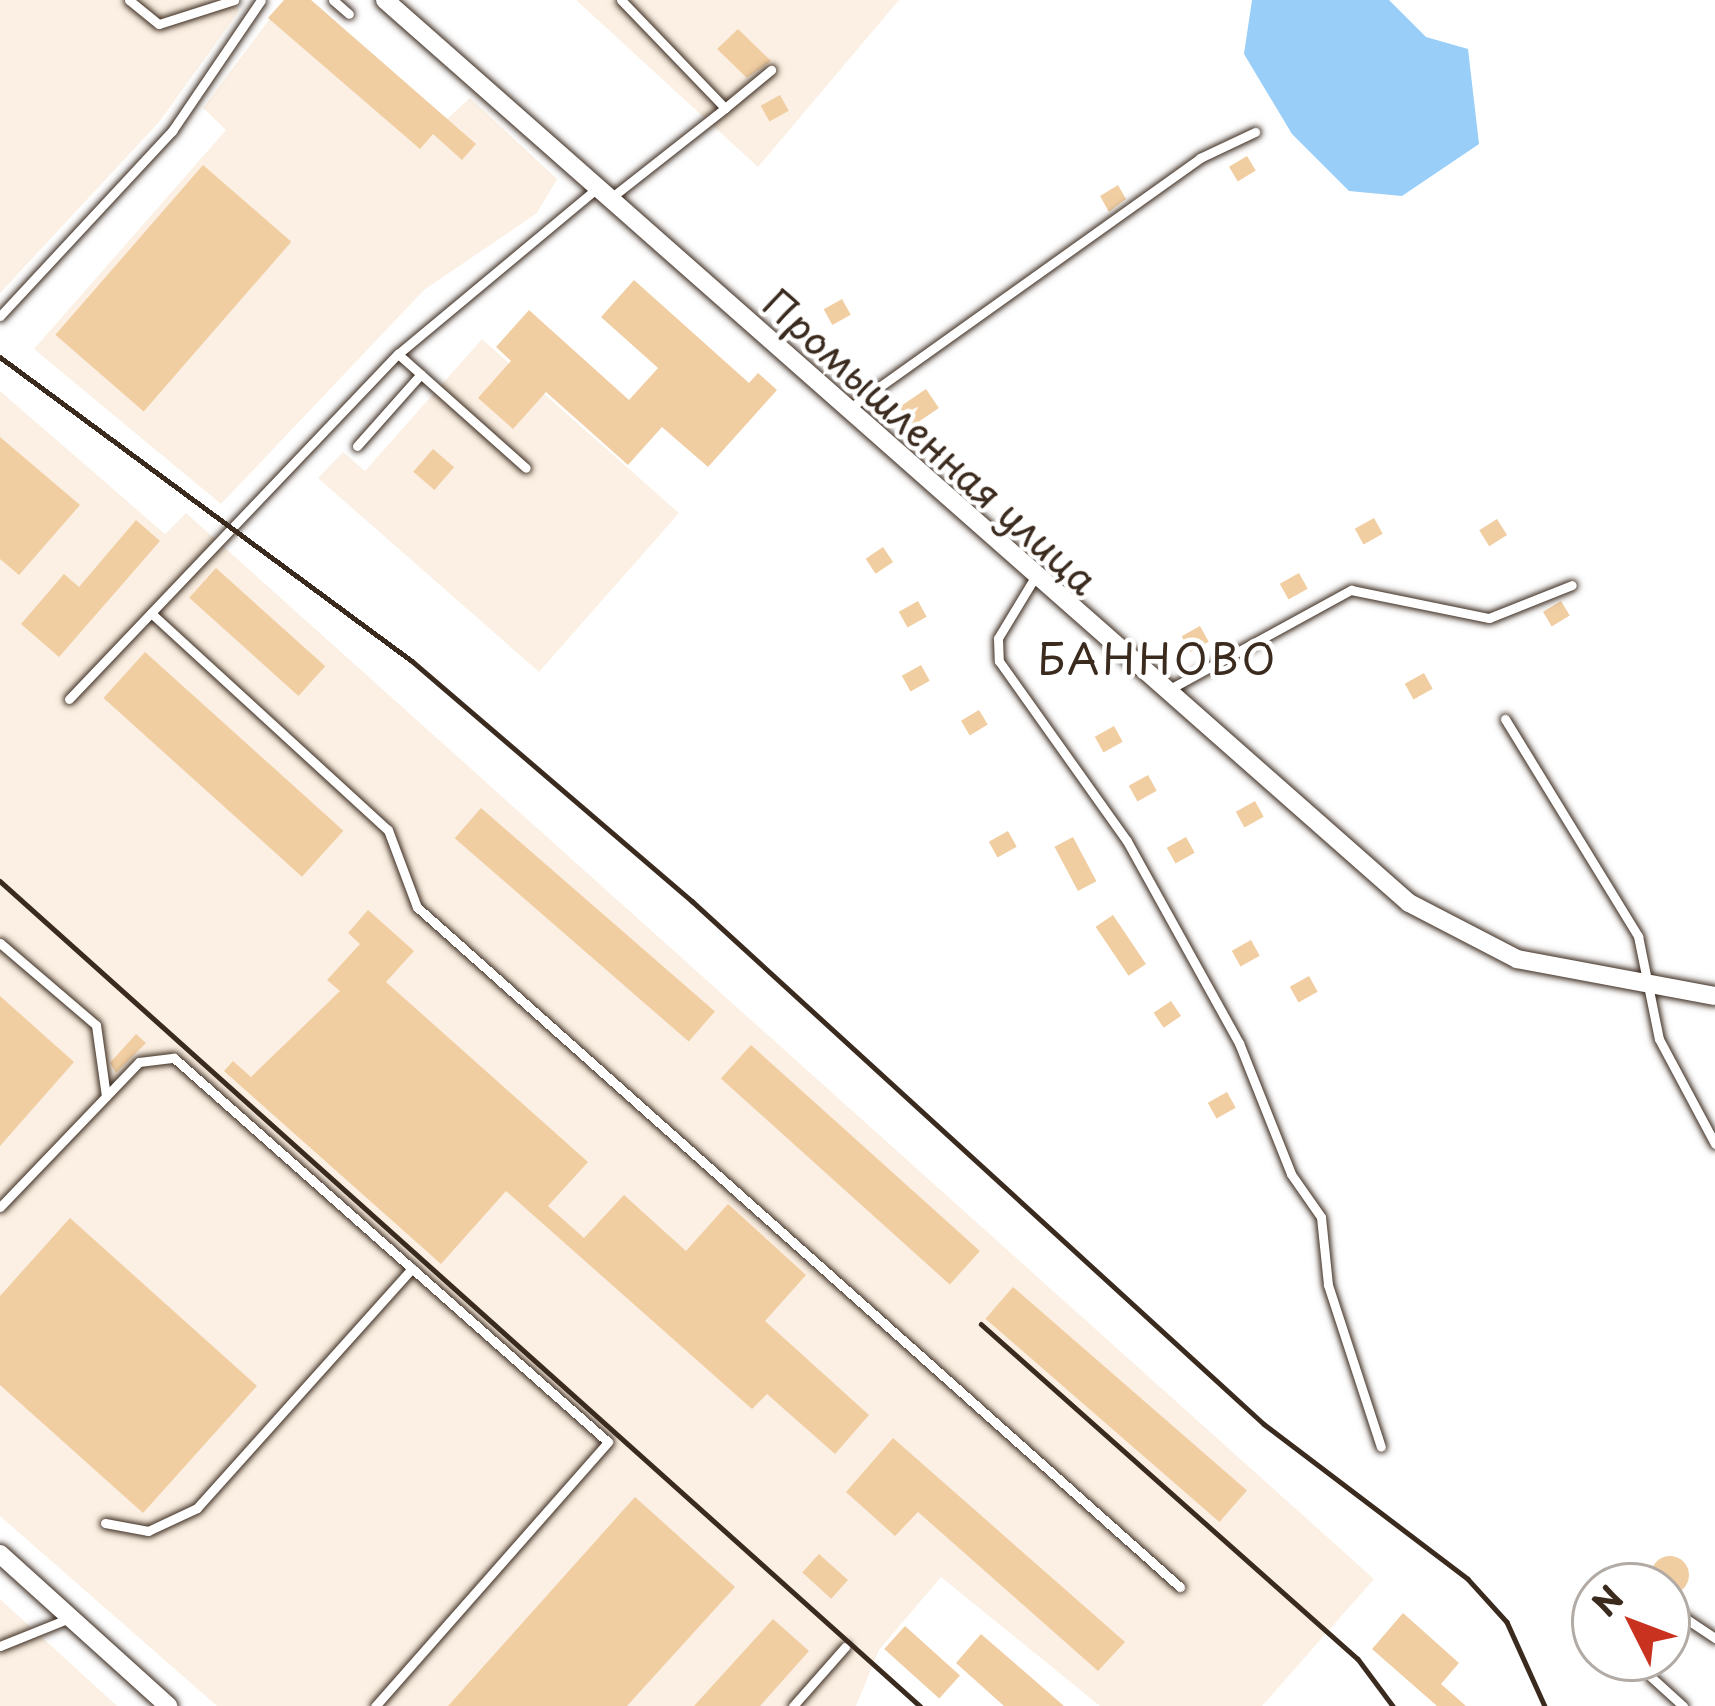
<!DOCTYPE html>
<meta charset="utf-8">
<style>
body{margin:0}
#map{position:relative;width:1715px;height:1706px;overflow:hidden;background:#fff;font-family:"Playpen Sans",sans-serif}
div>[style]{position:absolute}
.built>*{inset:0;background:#fbf0e3}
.water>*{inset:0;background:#98cef7}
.building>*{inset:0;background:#f1cea2;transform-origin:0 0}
.round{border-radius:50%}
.roads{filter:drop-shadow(0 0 3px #3b2a1e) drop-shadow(0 0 3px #3b2a1e)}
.lane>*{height:9px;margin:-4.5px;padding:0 4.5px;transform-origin:4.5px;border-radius:4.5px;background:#fff}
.street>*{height:18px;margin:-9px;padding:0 9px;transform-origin:9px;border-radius:9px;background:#fff}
.rail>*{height:4.5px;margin:-2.25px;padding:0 2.25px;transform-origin:2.25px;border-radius:2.25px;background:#3b2a1e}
span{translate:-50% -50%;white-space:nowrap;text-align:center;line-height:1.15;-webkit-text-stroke:9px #fff;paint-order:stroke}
.street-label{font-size:39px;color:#3b2a1e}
.neighbourhood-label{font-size:42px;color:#3b2a1e;letter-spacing:3px}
.north{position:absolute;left:1571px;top:1562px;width:120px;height:120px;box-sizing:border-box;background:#fff;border:3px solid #b1aaa5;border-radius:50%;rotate:312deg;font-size:33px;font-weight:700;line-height:48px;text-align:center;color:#3b2a1e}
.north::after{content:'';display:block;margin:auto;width:42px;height:54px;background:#c8321e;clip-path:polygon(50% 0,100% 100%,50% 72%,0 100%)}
</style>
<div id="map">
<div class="built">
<div style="clip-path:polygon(0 0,237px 0,239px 11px,159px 122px,0 293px)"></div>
<div style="clip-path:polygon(284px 0,311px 0,447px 119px,470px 98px,557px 179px,537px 213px,424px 290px,221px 504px,34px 349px,226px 130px,203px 108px)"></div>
<div style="clip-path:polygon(576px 0,899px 0,758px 167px)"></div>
<div style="clip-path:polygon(482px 339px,679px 513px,539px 672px,318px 478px,343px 452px,365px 471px)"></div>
<div style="clip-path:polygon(0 391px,165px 534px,186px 513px,1374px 1579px,1262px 1706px,1100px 1706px,941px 1577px,879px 1650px,856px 1706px,217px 1706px,0 1516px)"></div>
<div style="clip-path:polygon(0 1599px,117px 1706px,0 1706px)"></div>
</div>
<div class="water">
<div style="clip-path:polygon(1252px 0,1389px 0,1426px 37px,1468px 49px,1479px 144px,1402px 196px,1349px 191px,1292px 134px,1244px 54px)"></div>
</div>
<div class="building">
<div style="clip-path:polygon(284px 0,311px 0,476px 144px,462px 160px,433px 134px,420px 149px,268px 18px)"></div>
<div style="clip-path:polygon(738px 29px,771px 61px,747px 78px,717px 49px)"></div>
<div style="left:780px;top:95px;width:18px;height:22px;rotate:61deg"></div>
<div style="left:1247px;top:156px;width:17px;height:21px;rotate:59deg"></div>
<div style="left:203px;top:165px;width:117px;height:225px;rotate:41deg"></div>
<div style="clip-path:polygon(1118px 185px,1126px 199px,1109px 212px,1100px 196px)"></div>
<div style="clip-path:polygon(634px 280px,749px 383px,758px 373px,777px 390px,708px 467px,662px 427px,628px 465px,546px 392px,513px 429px,478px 398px,511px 361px,496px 347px,529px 310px,629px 400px,658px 368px,601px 317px)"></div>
<div style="left:842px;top:299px;width:18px;height:21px;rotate:61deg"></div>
<div style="left:926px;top:389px;width:23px;height:32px;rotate:56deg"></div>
<div style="clip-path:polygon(0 437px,80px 505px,19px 575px,0 559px)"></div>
<div style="left:433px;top:449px;width:28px;height:30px;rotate:41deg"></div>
<div style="left:1374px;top:518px;width:18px;height:22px;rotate:61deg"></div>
<div style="left:1497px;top:519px;width:19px;height:21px;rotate:58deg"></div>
<div style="clip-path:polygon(136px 520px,160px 541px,59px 657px,21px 624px,64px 574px,79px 587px)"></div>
<div style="left:883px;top:547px;width:18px;height:21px;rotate:56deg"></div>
<div style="left:216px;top:568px;width:147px;height:40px;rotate:42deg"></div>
<div style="left:1299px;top:573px;width:18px;height:22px;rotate:61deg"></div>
<div style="left:918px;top:601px;width:18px;height:22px;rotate:61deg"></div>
<div style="left:1561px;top:601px;width:17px;height:21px;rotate:59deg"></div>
<div style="left:1200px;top:626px;width:18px;height:21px;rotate:61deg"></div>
<div style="left:145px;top:652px;width:267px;height:62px;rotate:42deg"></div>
<div style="left:921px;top:665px;width:18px;height:22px;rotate:61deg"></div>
<div style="left:1424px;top:673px;width:18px;height:22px;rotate:61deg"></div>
<div style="left:979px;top:710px;width:17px;height:21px;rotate:59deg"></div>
<div style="left:1114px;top:726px;width:18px;height:22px;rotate:61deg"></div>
<div style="left:1148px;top:775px;width:18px;height:22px;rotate:61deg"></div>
<div style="left:1255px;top:801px;width:18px;height:22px;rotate:61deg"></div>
<div style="left:481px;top:808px;width:310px;height:40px;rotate:41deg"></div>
<div style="left:1008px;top:831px;width:18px;height:22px;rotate:61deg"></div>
<div style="left:1073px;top:837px;width:50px;height:21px;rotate:62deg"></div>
<div style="left:1186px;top:837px;width:18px;height:22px;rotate:61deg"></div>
<div style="clip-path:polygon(368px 910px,414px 951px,386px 982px,588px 1162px,548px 1206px,584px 1238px,624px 1195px,686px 1251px,728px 1204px,806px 1275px,765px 1321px,869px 1415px,835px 1454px,767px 1394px,752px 1409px,506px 1191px,441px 1264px,224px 1071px,233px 1061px,251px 1077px,340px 991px,327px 980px,360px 944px,348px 933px)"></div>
<div style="left:1113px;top:915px;width:59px;height:21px;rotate:56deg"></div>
<div style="left:1251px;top:940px;width:18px;height:22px;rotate:61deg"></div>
<div style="left:1309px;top:976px;width:18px;height:22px;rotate:61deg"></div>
<div style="clip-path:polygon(0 996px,74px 1062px,0 1146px)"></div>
<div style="left:1171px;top:1001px;width:18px;height:21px;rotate:56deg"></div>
<div style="clip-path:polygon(136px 1034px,146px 1043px,116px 1073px,110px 1063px)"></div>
<div style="left:751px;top:1045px;width:308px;height:45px;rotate:42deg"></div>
<div style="left:1227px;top:1092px;width:18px;height:22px;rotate:61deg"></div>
<div style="clip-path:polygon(70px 1218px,257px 1386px,143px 1513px,0 1385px,0 1296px)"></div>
<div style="left:1013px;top:1287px;width:310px;height:42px;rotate:41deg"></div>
<div style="clip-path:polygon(893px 1438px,1125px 1642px,1098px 1671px,918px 1512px,895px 1536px,846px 1492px)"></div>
<div style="clip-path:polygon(635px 1497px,735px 1587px,627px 1706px,448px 1706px)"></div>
<div style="left:819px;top:1554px;width:39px;height:25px;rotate:42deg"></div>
<div class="round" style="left:1651px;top:1556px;width:38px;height:38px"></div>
<div style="clip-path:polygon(1403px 1613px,1459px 1663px,1441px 1684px,1466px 1706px,1437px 1706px,1372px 1649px)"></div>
<div style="clip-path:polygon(773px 1619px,809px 1651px,760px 1706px,694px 1706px)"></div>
<div style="left:905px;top:1626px;width:74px;height:31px;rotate:42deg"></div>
<div style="clip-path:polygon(981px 1634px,1064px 1706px,1004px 1706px,956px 1663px)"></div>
</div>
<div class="roads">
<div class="lane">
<div style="left:129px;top:0;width:38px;rotate:39deg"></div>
<div style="left:159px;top:24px;width:79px;rotate:-17.7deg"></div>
<div style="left:333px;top:0;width:21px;rotate:41deg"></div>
<div style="left:725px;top:108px;width:60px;rotate:-39.6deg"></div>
<div style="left:612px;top:197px;width:144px;rotate:-38.2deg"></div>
<div style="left:725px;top:108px;width:150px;rotate:-133.9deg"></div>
<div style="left:0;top:316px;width:253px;rotate:-47.1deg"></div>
<div style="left:172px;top:131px;width:158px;rotate:-55.8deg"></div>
<div style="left:398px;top:354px;width:171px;rotate:41.7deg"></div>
<div style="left:847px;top:410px;width:434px;rotate:-35.5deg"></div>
<div style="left:1200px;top:158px;width:61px;rotate:-25.3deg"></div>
<div style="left:357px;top:446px;width:96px;rotate:-48.4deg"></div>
<div style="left:1035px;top:577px;width:71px;rotate:121.2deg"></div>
<div style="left:998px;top:638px;width:23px;rotate:88deg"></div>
<div style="left:999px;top:661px;width:221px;rotate:54.6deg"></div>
<div style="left:1127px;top:841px;width:231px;rotate:61deg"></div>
<div style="left:1239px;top:1043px;width:141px;rotate:68.3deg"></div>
<div style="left:1291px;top:1174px;width:52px;rotate:55.1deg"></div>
<div style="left:1321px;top:1217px;width:68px;rotate:84.1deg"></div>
<div style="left:1328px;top:1285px;width:170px;rotate:71.9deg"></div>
<div style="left:151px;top:613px;width:321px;rotate:42.5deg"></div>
<div style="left:388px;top:830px;width:82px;rotate:69.4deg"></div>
<div style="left:417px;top:907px;width:1022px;rotate:41.71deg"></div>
<div style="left:1168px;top:690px;width:209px;rotate:-28.7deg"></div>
<div style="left:1351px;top:590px;width:141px;rotate:11.5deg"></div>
<div style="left:1489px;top:618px;width:89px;rotate:-21.7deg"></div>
<div style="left:69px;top:699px;width:477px;rotate:-46.4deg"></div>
<div style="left:398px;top:354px;width:258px;rotate:-39.8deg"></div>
<div style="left:1505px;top:719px;width:255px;rotate:58.5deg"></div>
<div style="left:1638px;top:936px;width:105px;rotate:78.5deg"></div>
<div style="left:1659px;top:1039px;width:119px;rotate:61.9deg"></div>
<div style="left:0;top:943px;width:126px;rotate:40.5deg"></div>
<div style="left:96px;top:1025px;width:72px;rotate:82deg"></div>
<div style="left:0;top:1207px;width:201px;rotate:-46.2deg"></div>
<div style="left:139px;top:1062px;width:35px;rotate:-7deg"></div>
<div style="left:174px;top:1058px;width:579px;rotate:41.5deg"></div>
<div style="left:608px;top:1442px;width:352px;rotate:131.4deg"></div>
<div style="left:105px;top:1523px;width:44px;rotate:10.5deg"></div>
<div style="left:148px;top:1531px;width:54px;rotate:-25.1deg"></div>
<div style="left:197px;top:1508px;width:322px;rotate:-48.1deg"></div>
<div style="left:1585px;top:1604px;width:10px;rotate:-6deg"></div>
<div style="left:1667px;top:1606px;width:58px;rotate:33.7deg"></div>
<div style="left:0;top:1646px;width:72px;rotate:-21.9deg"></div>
<div style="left:1650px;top:1676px;width:45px;rotate:42.3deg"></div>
<div style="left:793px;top:1706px;width:79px;rotate:-48.6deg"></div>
</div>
<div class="street">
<div style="left:385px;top:0;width:1365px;rotate:41.41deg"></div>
<div style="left:1409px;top:903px;width:122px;rotate:27.4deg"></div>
<div style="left:1517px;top:959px;width:201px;rotate:10.6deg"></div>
<div style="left:0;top:1554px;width:227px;rotate:42.1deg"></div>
</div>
</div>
<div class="rail">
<div style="left:0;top:357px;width:512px;rotate:36.42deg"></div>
<div style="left:412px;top:661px;width:369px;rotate:40.6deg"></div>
<div style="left:692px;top:901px;width:775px;rotate:42.44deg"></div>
<div style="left:1264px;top:1424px;width:256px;rotate:37.2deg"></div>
<div style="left:1468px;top:1579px;width:58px;rotate:47.8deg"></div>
<div style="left:1507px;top:1622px;width:92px;rotate:65.7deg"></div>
<div style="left:0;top:881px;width:1236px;rotate:41.88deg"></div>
<div style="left:981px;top:1324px;width:504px;rotate:41.62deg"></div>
<div style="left:1358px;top:1659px;width:59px;rotate:53.3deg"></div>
</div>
<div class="street-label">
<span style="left:931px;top:441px;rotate:42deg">Промышленная улица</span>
</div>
<div class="neighbourhood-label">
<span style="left:1158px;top:658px">БАННОВО</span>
</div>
<div class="north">N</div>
</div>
